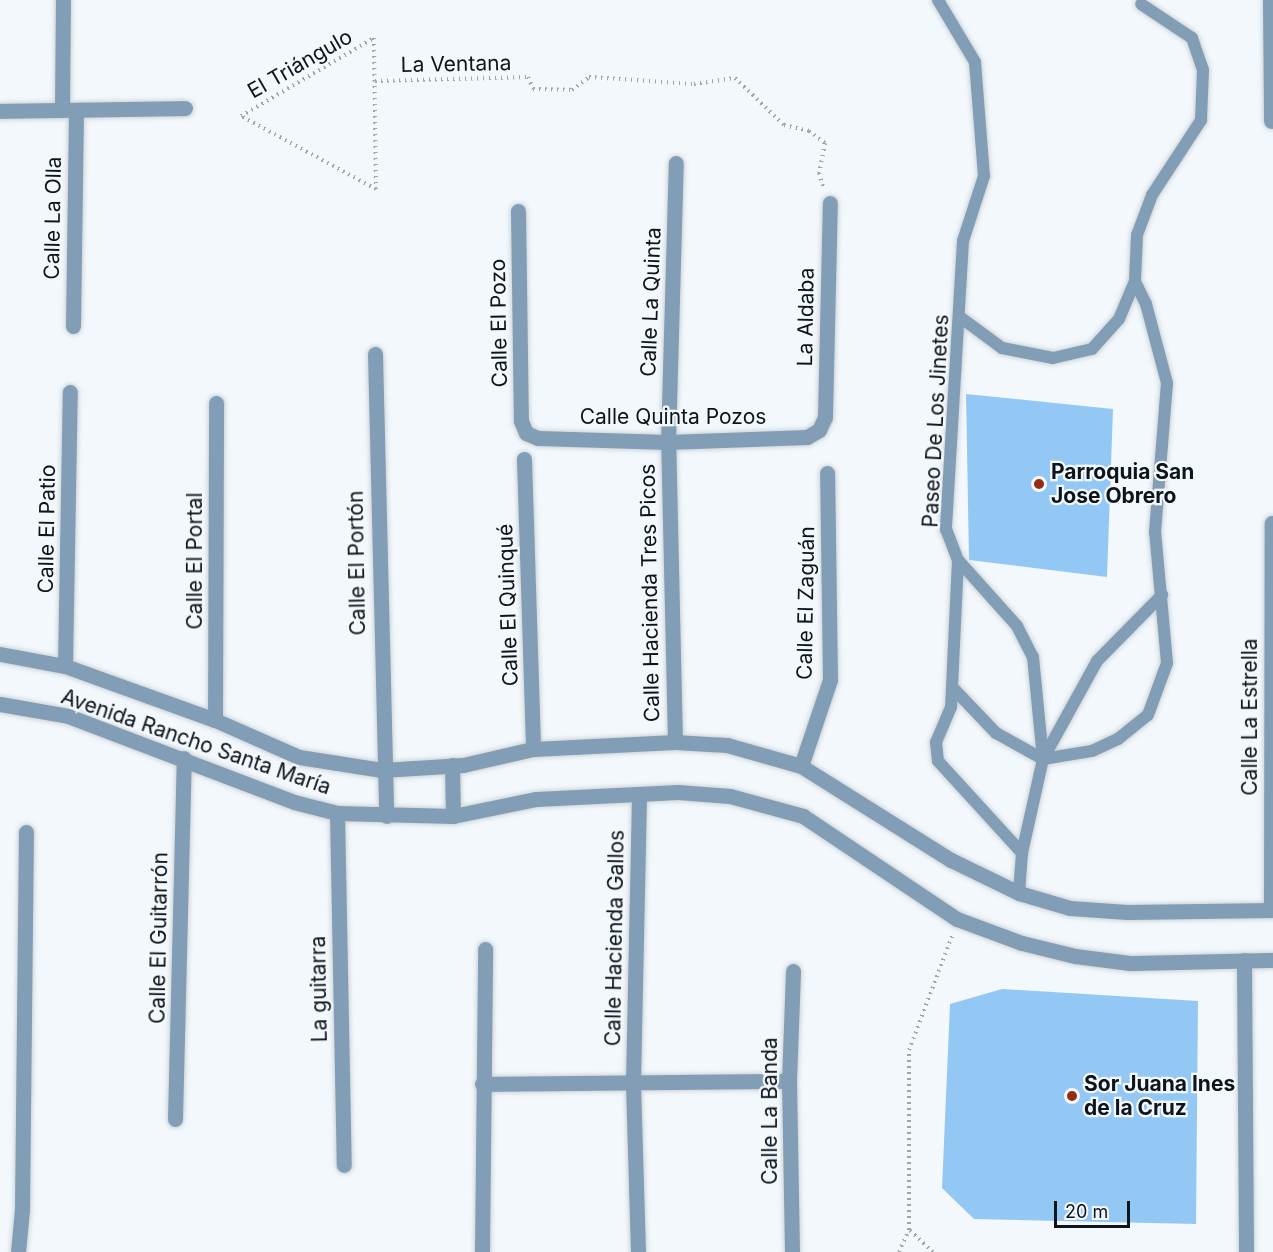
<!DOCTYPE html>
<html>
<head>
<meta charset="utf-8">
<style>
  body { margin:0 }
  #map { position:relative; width:1273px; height:1252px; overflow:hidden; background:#f3f8fc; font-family:Inter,sans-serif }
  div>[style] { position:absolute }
  .building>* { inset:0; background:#94c8f4 }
  .path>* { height:4px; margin-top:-2px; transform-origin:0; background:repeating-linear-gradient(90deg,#9ea4a9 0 1.5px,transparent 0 6px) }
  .roads { filter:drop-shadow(0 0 2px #ced4d8) drop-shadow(0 0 2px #ced4d8) }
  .service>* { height:12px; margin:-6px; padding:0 6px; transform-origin:6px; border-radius:6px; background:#829eb6 }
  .minor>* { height:15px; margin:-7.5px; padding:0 7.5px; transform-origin:7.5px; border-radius:7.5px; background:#829eb6 }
  .tertiary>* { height:15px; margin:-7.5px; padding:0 7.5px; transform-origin:7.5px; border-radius:7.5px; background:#829eb6 }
  .dots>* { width:16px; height:16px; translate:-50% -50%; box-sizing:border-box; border:3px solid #f3f8fc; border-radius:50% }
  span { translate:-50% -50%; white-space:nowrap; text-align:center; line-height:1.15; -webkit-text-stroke:4.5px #f3f8fc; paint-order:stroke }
  .street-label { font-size:21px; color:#0d151c }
  .poi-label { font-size:21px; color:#0d151c; font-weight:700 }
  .left { translate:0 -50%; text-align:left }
  .scale { position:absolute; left:1054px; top:1201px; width:76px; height:27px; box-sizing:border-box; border:3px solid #0d151c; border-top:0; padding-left:8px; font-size:18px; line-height:21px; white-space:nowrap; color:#0d151c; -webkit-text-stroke:4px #f3f8fc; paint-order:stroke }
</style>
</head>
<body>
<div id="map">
  <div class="building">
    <div style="clip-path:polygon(966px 394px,1113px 409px,1107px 577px,969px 560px)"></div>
    <div style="clip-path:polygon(1002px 989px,1198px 1001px,1196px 1224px,974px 1219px,942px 1188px,950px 1004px)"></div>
  </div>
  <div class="path">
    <div style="left:374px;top:38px;width:151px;rotate:89.2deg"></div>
    <div style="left:376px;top:189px;width:153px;rotate:-151.6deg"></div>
    <div style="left:241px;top:116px;width:154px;rotate:-30.4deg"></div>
    <div style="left:375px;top:81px;width:153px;rotate:-1.5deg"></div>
    <div style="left:528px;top:77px;width:13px;rotate:67deg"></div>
    <div style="left:533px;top:89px;width:39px;rotate:1deg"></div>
    <div style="left:572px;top:90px;width:21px;rotate:-37deg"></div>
    <div style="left:589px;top:77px;width:105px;rotate:3.8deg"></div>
    <div style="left:694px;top:84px;width:41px;rotate:-8.3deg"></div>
    <div style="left:735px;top:78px;width:68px;rotate:43.8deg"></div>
    <div style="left:784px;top:125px;width:26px;rotate:13deg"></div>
    <div style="left:809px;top:131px;width:20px;rotate:37deg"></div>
    <div style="left:825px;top:143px;width:31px;rotate:101deg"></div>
    <div style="left:819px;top:173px;width:14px;rotate:73deg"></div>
    <div style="left:899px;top:1252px;width:24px;rotate:-66deg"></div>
    <div style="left:933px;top:1252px;width:33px;rotate:-137deg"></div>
    <div style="left:909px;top:1230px;width:180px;rotate:-90deg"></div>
    <div style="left:909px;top:1050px;width:122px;rotate:-69.3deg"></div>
  </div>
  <div class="roads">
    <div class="service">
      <div style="left:938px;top:0;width:72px;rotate:59.2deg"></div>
      <div style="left:975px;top:62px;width:114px;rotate:85.5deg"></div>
      <div style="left:984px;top:176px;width:68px;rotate:107.9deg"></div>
      <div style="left:963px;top:241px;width:289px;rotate:93.4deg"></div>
      <div style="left:946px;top:529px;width:33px;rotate:69deg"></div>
      <div style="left:958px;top:560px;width:147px;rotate:92.7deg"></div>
      <div style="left:951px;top:707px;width:38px;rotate:113deg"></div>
      <div style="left:936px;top:742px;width:19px;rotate:84deg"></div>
      <div style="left:938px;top:761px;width:125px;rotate:47.6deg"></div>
      <div style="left:1022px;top:853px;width:40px;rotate:94.3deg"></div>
      <div style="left:960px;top:317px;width:52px;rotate:36.4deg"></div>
      <div style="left:1002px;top:348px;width:52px;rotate:11.1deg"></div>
      <div style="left:1053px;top:358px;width:40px;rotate:-13deg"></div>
      <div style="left:1092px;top:349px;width:40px;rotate:-48deg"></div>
      <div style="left:1119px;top:319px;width:41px;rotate:-67.2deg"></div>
      <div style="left:958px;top:560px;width:89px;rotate:48.2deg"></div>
      <div style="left:1017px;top:626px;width:35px;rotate:63deg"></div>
      <div style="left:1033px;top:657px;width:102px;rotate:84.4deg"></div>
      <div style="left:1043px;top:759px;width:96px;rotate:102.6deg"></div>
      <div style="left:952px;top:687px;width:64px;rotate:46.3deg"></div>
      <div style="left:996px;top:733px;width:54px;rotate:29deg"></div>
      <div style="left:1043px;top:759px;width:112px;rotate:-61.1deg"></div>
      <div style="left:1097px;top:661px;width:93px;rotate:-45.4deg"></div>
      <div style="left:1043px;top:759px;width:50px;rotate:-9.3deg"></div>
      <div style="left:1092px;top:751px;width:29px;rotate:-25deg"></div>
      <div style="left:1118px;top:739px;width:38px;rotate:-39deg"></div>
      <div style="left:1148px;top:715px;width:55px;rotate:-69.9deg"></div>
      <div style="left:1167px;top:663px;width:132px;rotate:-95.2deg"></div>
      <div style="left:1155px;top:532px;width:149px;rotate:-85.4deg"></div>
      <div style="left:1167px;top:383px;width:82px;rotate:-104.9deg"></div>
      <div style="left:1146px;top:304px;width:25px;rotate:-116deg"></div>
      <div style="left:1135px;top:281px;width:46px;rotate:-87.5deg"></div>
      <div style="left:1137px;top:235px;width:43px;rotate:-69.4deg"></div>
      <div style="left:1152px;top:195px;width:90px;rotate:-56.8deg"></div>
      <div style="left:1201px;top:120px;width:50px;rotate:-87.7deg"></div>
      <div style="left:1203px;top:70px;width:34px;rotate:-109deg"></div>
      <div style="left:1192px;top:38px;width:61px;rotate:-146.3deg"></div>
    </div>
    <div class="minor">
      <div style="left:1270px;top:0;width:121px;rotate:89.5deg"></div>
      <div style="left:62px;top:110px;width:110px;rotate:-89.5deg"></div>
      <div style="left:0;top:111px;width:185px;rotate:-0.9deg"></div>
      <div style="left:518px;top:211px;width:210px;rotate:89.2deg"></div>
      <div style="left:521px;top:421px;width:13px;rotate:67deg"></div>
      <div style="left:526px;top:433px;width:13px;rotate:23deg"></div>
      <div style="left:538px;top:438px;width:130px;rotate:1.8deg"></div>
      <div style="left:668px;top:442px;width:139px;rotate:-2.1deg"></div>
      <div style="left:807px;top:437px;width:14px;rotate:-30deg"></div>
      <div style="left:819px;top:430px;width:14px;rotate:-65deg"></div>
      <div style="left:825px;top:417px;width:214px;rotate:-88.7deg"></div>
      <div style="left:73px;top:326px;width:216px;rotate:-89.2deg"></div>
      <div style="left:375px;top:354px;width:462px;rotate:88.6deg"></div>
      <div style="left:524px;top:459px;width:290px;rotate:88.2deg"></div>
      <div style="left:65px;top:666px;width:274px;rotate:-89deg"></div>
      <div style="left:215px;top:720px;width:317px;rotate:-89.8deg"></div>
      <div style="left:675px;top:742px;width:300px;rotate:-91.3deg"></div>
      <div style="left:668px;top:442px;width:279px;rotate:-88.4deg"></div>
      <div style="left:801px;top:766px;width:91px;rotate:-71.4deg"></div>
      <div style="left:830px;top:680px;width:207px;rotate:-90.8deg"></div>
      <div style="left:337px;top:813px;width:352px;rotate:88.9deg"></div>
      <div style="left:1271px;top:910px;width:387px;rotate:-89.9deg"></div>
      <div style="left:1244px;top:960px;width:292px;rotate:89.6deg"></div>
      <div style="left:482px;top:1084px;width:307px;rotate:-0.6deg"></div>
      <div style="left:175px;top:1119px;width:361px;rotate:-88.6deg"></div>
      <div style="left:18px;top:1252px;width:42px;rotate:-84.6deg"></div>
      <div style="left:22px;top:1210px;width:378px;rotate:-89.4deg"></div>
      <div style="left:482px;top:1252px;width:303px;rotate:-89.4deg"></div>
      <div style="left:638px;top:1252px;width:170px;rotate:-91.7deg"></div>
      <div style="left:633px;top:1082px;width:288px;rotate:-88.8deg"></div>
      <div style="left:792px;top:1252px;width:171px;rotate:-91deg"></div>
      <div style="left:789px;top:1081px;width:110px;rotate:-87.9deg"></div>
    </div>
    <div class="tertiary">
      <div style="left:0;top:654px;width:66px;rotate:10.5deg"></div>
      <div style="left:65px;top:666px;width:159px;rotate:19.8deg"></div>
      <div style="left:215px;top:720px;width:92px;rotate:23.8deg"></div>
      <div style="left:299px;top:757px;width:84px;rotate:8.9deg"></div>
      <div style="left:382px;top:770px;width:81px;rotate:-3.5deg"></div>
      <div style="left:463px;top:765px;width:72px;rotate:-12.9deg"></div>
      <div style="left:533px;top:749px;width:142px;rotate:-2.8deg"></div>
      <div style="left:675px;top:742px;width:52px;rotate:3.3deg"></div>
      <div style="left:727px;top:745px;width:77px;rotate:15.8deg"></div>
      <div style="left:801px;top:766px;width:177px;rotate:32.1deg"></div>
      <div style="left:951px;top:860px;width:76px;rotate:25.9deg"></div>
      <div style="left:1019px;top:893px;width:53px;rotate:16.4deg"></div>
      <div style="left:1070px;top:908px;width:57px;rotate:4deg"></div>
      <div style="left:1127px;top:912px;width:146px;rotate:-0.8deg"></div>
      <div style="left:0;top:704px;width:69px;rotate:10deg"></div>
      <div style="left:68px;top:716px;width:242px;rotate:20.8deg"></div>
      <div style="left:294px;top:802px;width:44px;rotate:14.3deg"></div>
      <div style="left:337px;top:813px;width:116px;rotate:1.5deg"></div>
      <div style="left:453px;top:816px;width:85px;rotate:-11.6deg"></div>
      <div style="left:536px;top:799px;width:142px;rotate:-2.8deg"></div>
      <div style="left:678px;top:792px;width:52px;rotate:4.4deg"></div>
      <div style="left:730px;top:796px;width:76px;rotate:15.3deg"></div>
      <div style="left:803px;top:816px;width:185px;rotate:33.8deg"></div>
      <div style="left:957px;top:919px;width:69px;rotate:20.3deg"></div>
      <div style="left:1022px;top:943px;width:55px;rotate:13.8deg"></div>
      <div style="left:1075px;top:956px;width:55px;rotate:7.3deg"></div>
      <div style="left:1130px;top:963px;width:143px;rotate:-1.2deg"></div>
      <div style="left:452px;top:765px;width:51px;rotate:88.9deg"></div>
    </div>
  </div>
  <div class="dots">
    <div style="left:1039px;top:484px;background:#942d11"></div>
    <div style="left:1072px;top:1096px;background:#942d11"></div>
  </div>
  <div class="street-label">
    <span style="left:300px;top:64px;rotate:-30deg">El Triángulo</span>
    <span style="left:456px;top:64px;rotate:-1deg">La Ventana</span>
    <span style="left:53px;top:218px;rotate:-89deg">Calle La Olla</span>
    <span style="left:651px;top:302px;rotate:-88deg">Calle La Quinta</span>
    <span style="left:806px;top:317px;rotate:-89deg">La Aldaba</span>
    <span style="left:499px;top:323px;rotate:-91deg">Calle El Pozo</span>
    <span style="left:673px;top:417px">Calle Quinta Pozos</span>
    <span style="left:936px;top:421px;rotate:-87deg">Paseo De Los Jinetes</span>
    <span style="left:47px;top:529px;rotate:-89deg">Calle El Patio</span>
    <span style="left:195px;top:561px;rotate:-90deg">Calle El Portal</span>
    <span style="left:357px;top:563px;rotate:-91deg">Calle El Portón</span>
    <span style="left:650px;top:593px;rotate:-91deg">Calle Hacienda Tres Picos</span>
    <span style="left:806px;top:603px;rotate:-89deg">Calle El Zaguán</span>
    <span style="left:508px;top:605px;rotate:-92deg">Calle El Quinqué</span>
    <span style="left:1250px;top:717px;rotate:-90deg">Calle La Estrella</span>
    <span style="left:196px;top:742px;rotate:19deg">Avenida Rancho Santa María</span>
    <span style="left:159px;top:938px;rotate:-89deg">Calle El Guitarrón</span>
    <span style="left:615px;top:938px;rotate:-89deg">Calle Hacienda Gallos</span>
    <span style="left:319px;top:989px;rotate:-91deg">La guitarra</span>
    <span style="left:770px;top:1111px;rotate:-90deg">Calle La Banda</span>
  </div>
  <div class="poi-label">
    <span class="left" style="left:1051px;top:484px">Parroquia San<br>Jose Obrero</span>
    <span class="left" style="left:1084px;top:1096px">Sor Juana Ines<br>de la Cruz</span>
  </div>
  <div class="scale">20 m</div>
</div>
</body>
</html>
